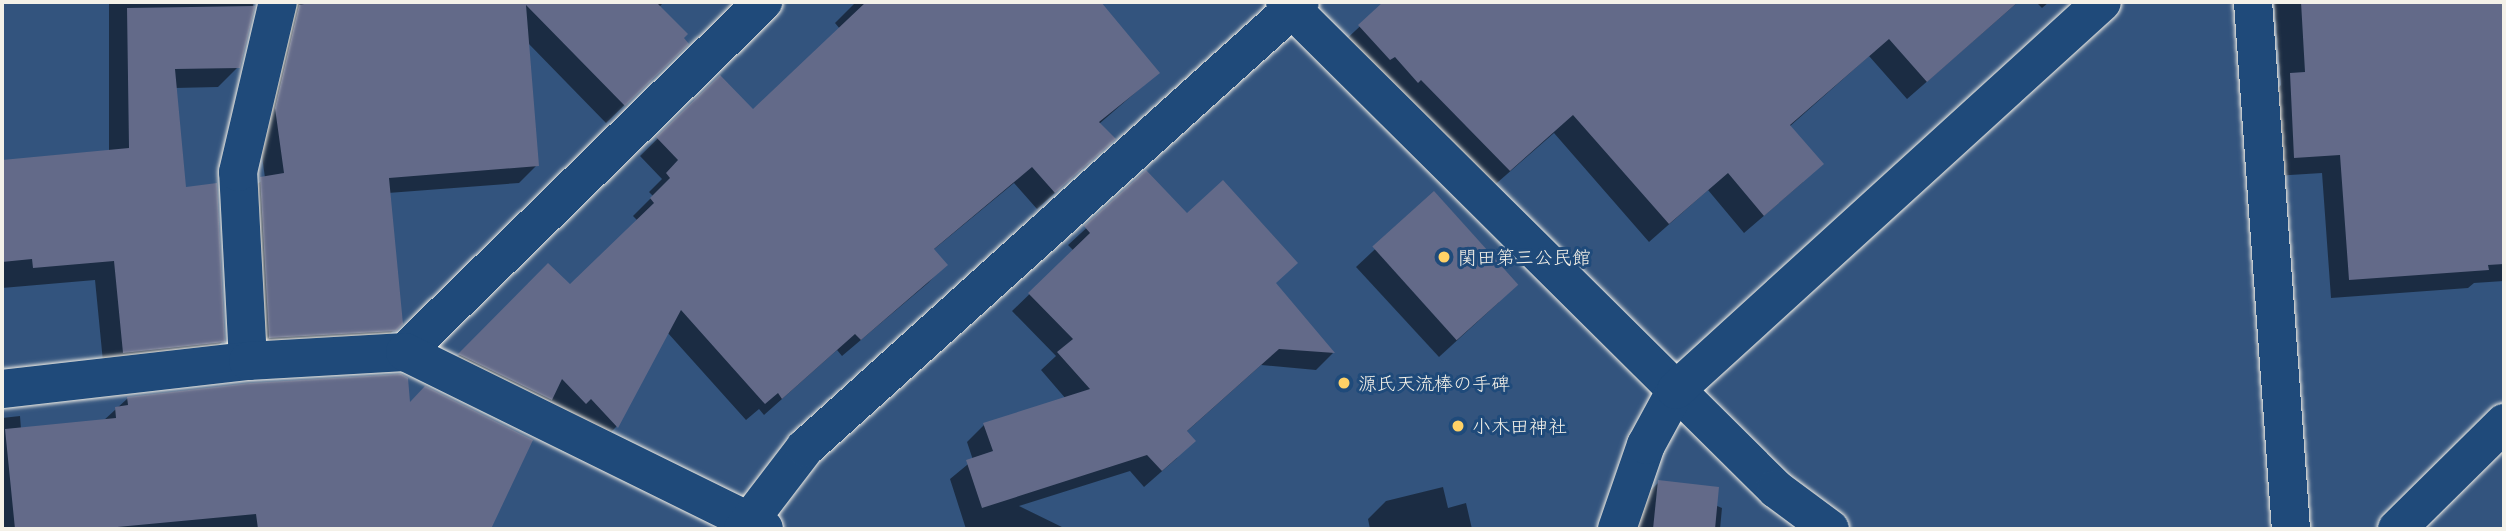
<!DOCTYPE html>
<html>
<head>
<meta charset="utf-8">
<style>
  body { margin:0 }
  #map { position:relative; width:2506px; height:531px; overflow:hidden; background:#33547e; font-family:"Playpen Sans","Klee One",sans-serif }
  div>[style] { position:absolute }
  .shadow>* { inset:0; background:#0007 }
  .building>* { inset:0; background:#636a89; transform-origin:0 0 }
  .roads { filter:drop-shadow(0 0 2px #f4f1e8) drop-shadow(0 0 2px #f4f1e8) }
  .street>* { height:38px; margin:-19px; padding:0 19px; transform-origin:19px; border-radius:19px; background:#1f4a7a }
  .secondary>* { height:38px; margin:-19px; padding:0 19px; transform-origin:19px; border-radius:19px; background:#1f4a7a }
  .dots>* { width:19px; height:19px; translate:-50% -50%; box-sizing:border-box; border:4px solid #1f4a7a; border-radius:50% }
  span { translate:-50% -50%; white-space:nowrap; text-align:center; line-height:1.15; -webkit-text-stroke:6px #1f4a7a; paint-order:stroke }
  .poi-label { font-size:19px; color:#f4f1e8 }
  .left { translate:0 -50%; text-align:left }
  .frame { position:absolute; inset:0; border:4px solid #f4f1e8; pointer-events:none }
</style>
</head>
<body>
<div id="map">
  <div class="shadow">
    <div style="clip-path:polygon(109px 2px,254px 2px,238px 67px,218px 87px,175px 88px,185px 189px,223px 341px,203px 361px,104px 372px,95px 280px,2px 288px,2px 163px,109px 152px)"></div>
    <div style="clip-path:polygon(292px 2px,664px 2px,659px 7px,687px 44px,606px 123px,527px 42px,537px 165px,519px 183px,388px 193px,401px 323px,376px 348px,252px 355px,243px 196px,265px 178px,258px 127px)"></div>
    <div style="clip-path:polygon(856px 2px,1099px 2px,1158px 73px,1099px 124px,1096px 156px,1037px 209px,1014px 183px,933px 250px,945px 265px,928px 283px,842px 356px,837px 350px,764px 415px,759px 409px,746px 420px,667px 332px,616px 427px,599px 444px,548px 401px,533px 416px,442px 372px,548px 266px,570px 287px,638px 221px,633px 216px,653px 196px,649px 192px,662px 179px,640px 156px,720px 77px,753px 112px,840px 29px,835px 23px)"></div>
    <div style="clip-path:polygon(1386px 2px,2018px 2px,1907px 99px,1869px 56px,1789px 127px,1803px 182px,1744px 233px,1708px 190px,1649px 242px,1554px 133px,1490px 189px,1340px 45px)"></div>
    <div style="clip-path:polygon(2036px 2px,2049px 2px,2042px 8px)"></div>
    <div style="clip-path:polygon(2274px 2px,2504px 2px,2504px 281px,2474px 283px,2468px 288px,2331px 298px,2322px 173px,2276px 176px,2272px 94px,2281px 85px)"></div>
    <div style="clip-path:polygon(1146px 173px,1186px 215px,1274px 284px,1333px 353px,1316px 370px,1261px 365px,1186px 432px,1177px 458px,1144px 487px,1130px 471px,1019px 506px,1066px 529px,966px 529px,950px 479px,973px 460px,967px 442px,984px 425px,1066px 399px,1041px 370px,1056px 356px,1012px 311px,1074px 251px,1068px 245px)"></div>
    <div style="clip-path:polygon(1434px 194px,1499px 302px,1439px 357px,1356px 267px)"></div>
    <div style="clip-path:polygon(128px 398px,409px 405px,531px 440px,490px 529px,2px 529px,2px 418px,20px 416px,21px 429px,103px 421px)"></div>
    <div style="clip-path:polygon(1659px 482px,1722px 508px,1720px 529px,1634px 529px,1641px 500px)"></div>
    <div style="clip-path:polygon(1443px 487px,1448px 508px,1466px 503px,1472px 529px,1370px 529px,1368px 519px,1386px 501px)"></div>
  </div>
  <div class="building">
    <div style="clip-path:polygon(314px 2px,656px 2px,688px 34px,684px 38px,689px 44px,625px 106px,526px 5px,539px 166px,389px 178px,403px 324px,396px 331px,269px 338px,260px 177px,284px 173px,275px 108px,299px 5px)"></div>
    <div style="clip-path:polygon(866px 2px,1101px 2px,1160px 73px,1099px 122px,1116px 139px,1055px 193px,1032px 167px,934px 249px,948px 265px,861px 340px,855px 334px,782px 399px,778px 393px,765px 404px,681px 310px,618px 428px,591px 399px,586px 404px,562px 379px,552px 400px,458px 354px,548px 263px,570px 284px,654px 203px,650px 198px,670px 178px,666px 173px,678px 160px,656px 137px,720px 75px,753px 109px)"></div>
    <div style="clip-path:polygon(1383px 2px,2018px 2px,1927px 82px,1889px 39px,1790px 125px,1824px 164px,1764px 216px,1728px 173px,1669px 224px,1573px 115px,1510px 171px,1421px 80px,1418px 83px,1395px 57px,1390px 60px,1358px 25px)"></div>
    <div style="clip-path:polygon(2301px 2px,2504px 2px,2504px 264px,2488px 265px,2489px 270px,2349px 280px,2340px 155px,2294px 158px,2290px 73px,2305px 72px)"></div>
    <div style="clip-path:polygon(255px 6px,240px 68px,175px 69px,186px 187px,217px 183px,225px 342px,123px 353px,114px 261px,33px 268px,32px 259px,2px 262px,2px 160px,129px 148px,127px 8px)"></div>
    <div style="clip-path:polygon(1146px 170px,1187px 213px,1223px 180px,1298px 263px,1276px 283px,1335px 353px,1279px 349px,1187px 431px,1196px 441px,1162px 471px,1147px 455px,982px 508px,966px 460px,993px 451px,983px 423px,1090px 389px,1057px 352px,1073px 339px,1028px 293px,1090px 233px,1084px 226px)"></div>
    <div style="left:1434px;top:191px;width:126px;height:83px;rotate:48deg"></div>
    <div style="clip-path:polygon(401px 374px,408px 378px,410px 402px,425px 386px,533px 440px,491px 529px,258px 529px,256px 514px,96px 529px,15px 529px,5px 429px,116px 418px,115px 407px,128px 405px,127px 397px,250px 383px)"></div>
    <div style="clip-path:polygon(1658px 480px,1719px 487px,1715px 529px,1653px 529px)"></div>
  </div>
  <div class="roads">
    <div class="street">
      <div style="left:1285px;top:2px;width:692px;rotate:44.77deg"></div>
      <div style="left:1776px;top:489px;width:67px;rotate:36.5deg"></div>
      <div style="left:2253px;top:2px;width:528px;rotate:85.88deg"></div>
      <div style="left:405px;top:352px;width:501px;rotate:-44.35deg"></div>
      <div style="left:248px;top:361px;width:189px;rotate:-93deg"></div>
      <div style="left:238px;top:172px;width:175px;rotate:-76.8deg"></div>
      <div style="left:2px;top:389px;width:248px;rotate:-6.5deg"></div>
      <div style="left:248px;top:361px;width:157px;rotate:-3.3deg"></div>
      <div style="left:405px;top:352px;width:400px;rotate:26.2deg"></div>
      <div style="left:1617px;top:529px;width:89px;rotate:-71deg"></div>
      <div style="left:1646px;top:445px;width:63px;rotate:-61.4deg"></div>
      <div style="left:1676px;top:390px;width:576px;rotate:-42.33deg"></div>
      <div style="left:2397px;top:529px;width:151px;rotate:-44.7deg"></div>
    </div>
    <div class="secondary">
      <div style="left:743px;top:529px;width:102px;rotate:-52.6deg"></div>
      <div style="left:805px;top:448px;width:666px;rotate:-42.02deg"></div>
    </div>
  </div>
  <div class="dots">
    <div style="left:1444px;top:257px;background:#ffd166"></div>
    <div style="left:1344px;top:383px;background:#ffd166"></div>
    <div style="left:1458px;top:426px;background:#ffd166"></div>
  </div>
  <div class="poi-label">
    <span class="left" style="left:1458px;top:257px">関田第三公民館</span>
    <span class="left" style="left:1358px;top:383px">源氏天流棒の手碑</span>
    <span class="left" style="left:1472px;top:426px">小木田神社</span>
  </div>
  <div class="frame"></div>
</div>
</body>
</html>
